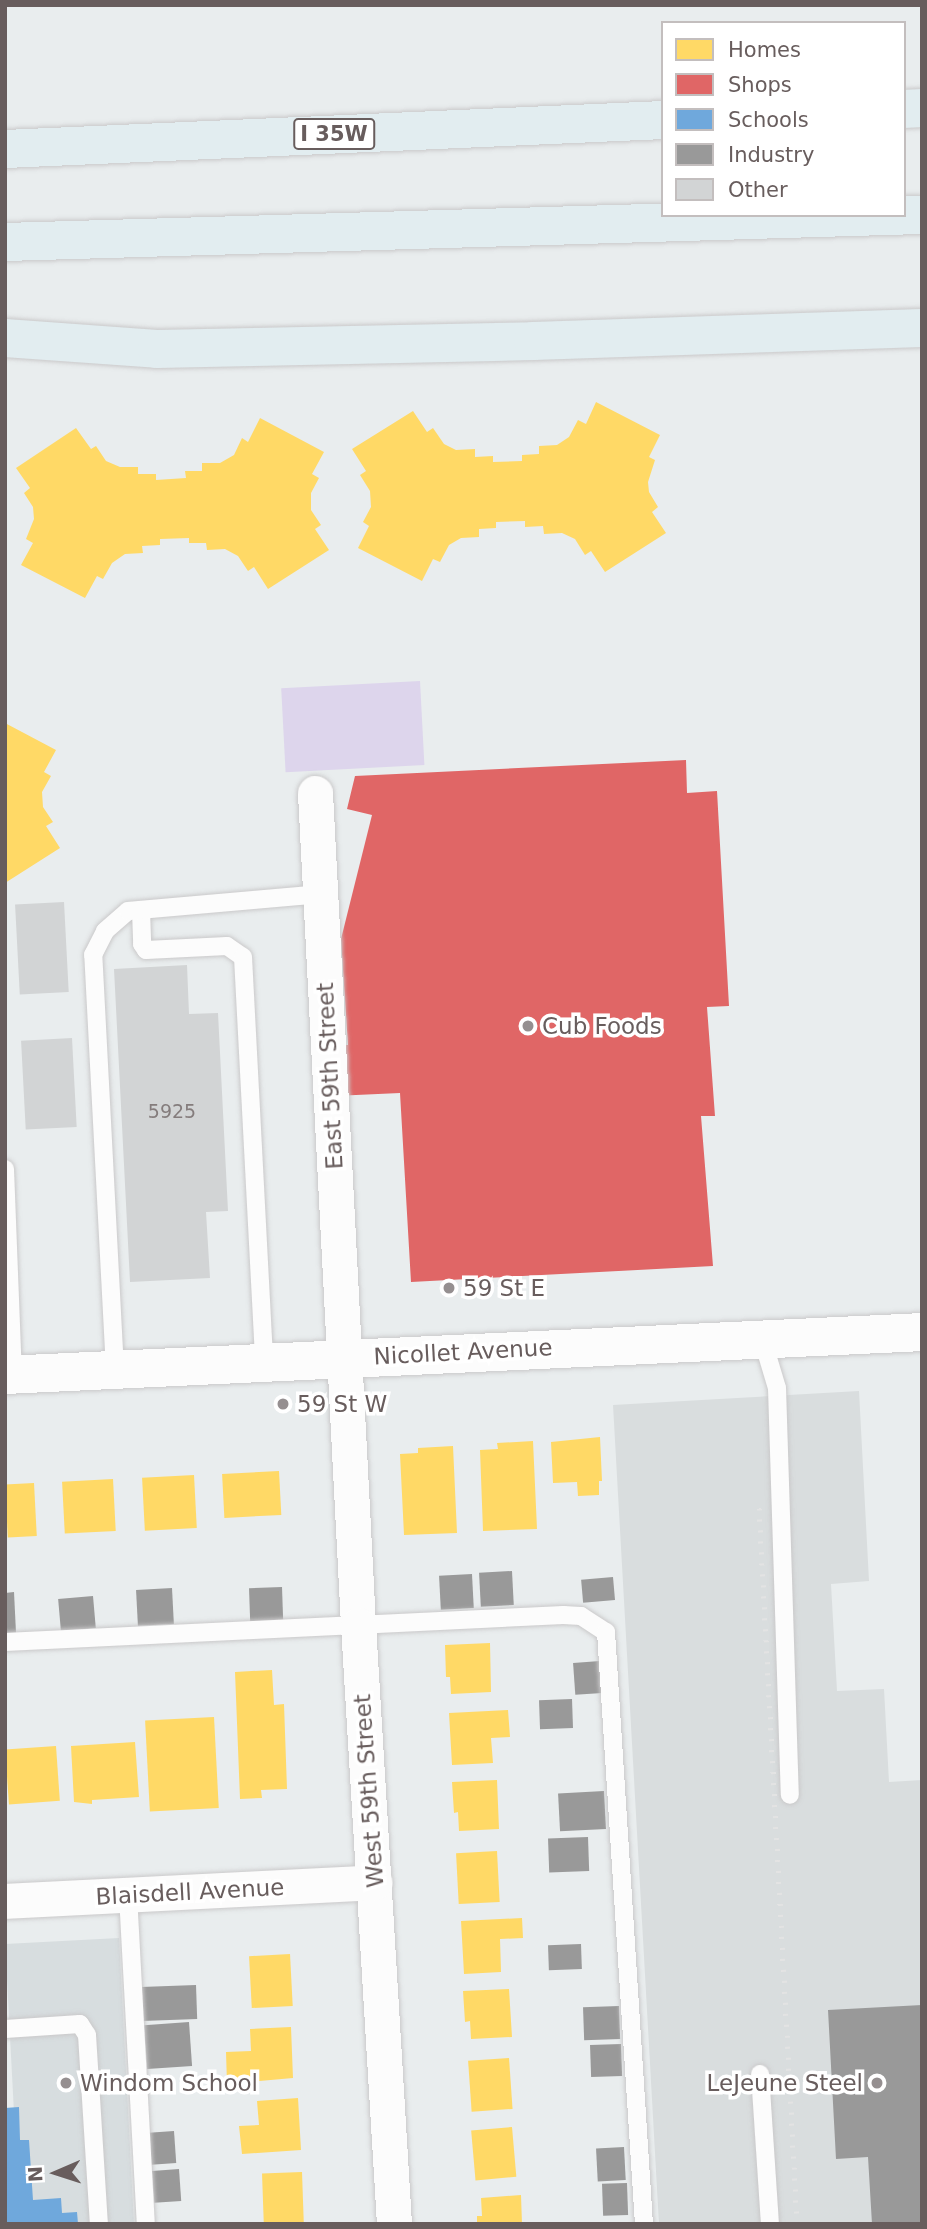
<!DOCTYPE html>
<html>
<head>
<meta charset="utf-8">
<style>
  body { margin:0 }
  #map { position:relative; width:927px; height:2229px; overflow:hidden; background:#e9edee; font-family:"DejaVu Sans",sans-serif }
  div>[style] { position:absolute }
  .industrial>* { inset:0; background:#d9ddde }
  .education>* { inset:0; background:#d7dddf; transform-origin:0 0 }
  .green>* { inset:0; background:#ddd5ec; transform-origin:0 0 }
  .homes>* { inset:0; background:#ffd966; transform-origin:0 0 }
  .shops>* { inset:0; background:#e06666 }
  .schools>* { inset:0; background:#6fa8dc }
  .industry>* { inset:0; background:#999; transform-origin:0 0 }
  .building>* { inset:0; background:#d2d4d5; transform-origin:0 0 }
  .roads { filter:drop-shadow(0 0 2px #cac9ca) drop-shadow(0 0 2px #cac9ca) }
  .service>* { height:18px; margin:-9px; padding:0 9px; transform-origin:9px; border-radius:9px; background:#fcfcfc }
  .minor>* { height:35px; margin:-17.5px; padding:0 17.5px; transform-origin:17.5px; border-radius:17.5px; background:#fcfcfc }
  .secondary>* { height:38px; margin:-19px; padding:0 19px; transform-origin:19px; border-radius:19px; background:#fcfcfc }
  .motorway>* { height:38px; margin:-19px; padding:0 19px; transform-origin:19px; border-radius:19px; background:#e2edf0 }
  .rail>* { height:5px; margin-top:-2.5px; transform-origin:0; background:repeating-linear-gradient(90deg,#e3e3e3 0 2px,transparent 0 11px) }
  .dots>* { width:19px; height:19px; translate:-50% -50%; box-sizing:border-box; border:4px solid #fff; border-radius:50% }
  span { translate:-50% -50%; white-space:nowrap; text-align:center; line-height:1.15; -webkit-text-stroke:7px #fff; paint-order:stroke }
  .number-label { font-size:19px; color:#847c7c }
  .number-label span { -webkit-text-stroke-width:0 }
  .shield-label span { padding:2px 5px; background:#fff; border:2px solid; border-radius:5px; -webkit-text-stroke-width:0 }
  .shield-label { font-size:21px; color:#685d5d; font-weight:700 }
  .poi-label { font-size:23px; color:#685d5d }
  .left { translate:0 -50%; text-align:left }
  .right { translate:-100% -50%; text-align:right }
  .street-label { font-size:23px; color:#685d5d }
  .frame { position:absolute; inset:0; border:7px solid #685d5d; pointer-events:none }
  .legend { position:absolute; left:661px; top:21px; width:245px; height:196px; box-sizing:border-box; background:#fff; border:2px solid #c3bebe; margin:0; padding:9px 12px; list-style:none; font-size:21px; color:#685d5d }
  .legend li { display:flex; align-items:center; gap:14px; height:35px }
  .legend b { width:35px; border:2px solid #c3bebe }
  .north { position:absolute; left:21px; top:2138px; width:70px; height:70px; -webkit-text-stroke:5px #fff; paint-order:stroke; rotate:267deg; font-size:19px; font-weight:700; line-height:28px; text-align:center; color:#685d5d }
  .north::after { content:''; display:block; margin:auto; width:24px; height:32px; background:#685d5d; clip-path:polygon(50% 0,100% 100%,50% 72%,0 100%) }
</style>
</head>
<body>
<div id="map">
  <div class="industrial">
    <div style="clip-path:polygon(859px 1391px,869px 1581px,831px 1584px,837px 1691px,884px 1689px,889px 1782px,922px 1780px,922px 2224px,659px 2224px,613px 1405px)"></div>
  </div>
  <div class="education">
    <div style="left:119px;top:1938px;width:286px;height:114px;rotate:87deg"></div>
  </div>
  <div class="green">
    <div style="left:420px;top:681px;width:84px;height:139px;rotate:87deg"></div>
  </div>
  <div class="homes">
    <div style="clip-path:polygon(596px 402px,660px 435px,649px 457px,655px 460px,648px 482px,649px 492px,658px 507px,652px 512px,666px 533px,605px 572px,591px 551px,585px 555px,575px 539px,562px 533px,544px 534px,543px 526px,525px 527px,525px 521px,496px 522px,496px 528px,479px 529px,479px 537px,461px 538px,449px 545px,440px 562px,433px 559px,422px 581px,358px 548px,369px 526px,363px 522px,371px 507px,370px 491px,360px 475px,366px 471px,352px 449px,413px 411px,427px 432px,433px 428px,444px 444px,456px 450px,475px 449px,475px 457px,493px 456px,493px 462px,522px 461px,522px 455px,539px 454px,539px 446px,557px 445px,569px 437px,578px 420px,586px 424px)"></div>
    <div style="clip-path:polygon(260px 418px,324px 452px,312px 474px,319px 478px,311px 493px,311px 510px,321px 525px,315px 529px,329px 550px,268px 589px,254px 567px,248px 571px,238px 556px,225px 549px,207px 550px,206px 543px,189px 543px,189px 538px,160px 539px,160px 545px,142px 546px,143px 553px,125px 554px,112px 563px,103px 579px,97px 576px,85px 598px,21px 565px,33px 543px,26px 539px,34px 519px,33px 507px,24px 493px,30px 488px,16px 468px,76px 428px,91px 449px,96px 446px,106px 461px,120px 467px,138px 467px,138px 474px,156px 474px,156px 480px,186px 478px,185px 471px,202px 471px,202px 463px,220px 463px,234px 455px,242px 438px,248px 442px)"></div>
    <div style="clip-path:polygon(5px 723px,56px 750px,44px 772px,51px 776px,42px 792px,43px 807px,53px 822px,46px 826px,60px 848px,5px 883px)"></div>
    <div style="clip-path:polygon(600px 1437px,602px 1481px,599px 1481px,599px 1495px,578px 1496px,577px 1482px,553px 1483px,551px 1442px)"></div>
    <div style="clip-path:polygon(533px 1441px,537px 1529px,483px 1531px,480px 1450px,498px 1449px,497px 1443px)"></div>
    <div style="clip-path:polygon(453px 1446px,457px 1533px,404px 1535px,400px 1454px,418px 1453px,418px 1448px)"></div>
    <div style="left:279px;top:1471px;width:44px;height:57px;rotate:87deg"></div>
    <div style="left:194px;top:1475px;width:53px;height:52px;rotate:87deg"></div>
    <div style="left:113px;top:1479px;width:52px;height:51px;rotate:87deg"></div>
    <div style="left:34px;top:1483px;width:53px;height:29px;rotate:87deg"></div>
    <div style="clip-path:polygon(490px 1643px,491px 1692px,451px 1694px,450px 1677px,446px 1677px,445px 1645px)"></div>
    <div style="clip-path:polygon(272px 1670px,274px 1705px,284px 1704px,287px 1789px,261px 1790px,262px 1798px,240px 1799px,235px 1672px)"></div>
    <div style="clip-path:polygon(508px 1710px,510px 1737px,491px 1738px,493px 1763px,452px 1765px,449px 1713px)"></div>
    <div style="left:214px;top:1717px;width:91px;height:69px;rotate:87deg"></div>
    <div style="clip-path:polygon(135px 1742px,139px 1797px,92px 1800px,92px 1804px,74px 1802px,71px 1746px)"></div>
    <div style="left:56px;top:1746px;width:55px;height:51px;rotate:86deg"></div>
    <div style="clip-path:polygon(497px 1780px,499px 1829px,459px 1831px,458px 1812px,454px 1813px,452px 1782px)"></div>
    <div style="left:497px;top:1851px;width:51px;height:41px;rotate:87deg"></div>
    <div style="clip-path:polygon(522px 1918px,523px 1938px,500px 1939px,501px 1972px,464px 1974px,461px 1921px)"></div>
    <div style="left:290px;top:1954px;width:52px;height:41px;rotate:87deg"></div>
    <div style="clip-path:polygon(509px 1989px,512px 2037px,471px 2039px,470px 2021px,465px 2022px,463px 1991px)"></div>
    <div style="clip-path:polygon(291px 2027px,293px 2078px,227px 2084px,226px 2052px,251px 2051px,250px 2029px)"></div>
    <div style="left:509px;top:2058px;width:51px;height:41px;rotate:86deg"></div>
    <div style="clip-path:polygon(298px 2098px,301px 2150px,242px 2154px,239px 2126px,259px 2125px,257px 2101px)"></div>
    <div style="left:512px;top:2127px;width:50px;height:41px;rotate:85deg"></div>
    <div style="left:302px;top:2172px;width:52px;height:40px;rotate:88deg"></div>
    <div style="clip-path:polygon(521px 2195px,522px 2224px,477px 2224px,477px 2216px,482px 2216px,481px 2198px)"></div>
  </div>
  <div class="shops">
    <div style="clip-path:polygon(686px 760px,687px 793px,717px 791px,729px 1006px,707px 1007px,715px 1116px,701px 1116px,713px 1266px,411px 1282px,400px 1093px,334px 1096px,331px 1045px,348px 1045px,341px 939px,372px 815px,347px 809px,355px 776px)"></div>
  </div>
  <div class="schools">
    <div style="clip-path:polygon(19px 2107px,20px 2140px,29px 2140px,33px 2200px,61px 2198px,62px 2213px,77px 2212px,78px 2224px,5px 2224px,5px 2108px)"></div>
  </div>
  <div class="industry">
    <div style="left:512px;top:1571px;width:34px;height:33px;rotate:87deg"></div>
    <div style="left:472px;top:1574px;width:34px;height:33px;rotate:87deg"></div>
    <div style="left:613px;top:1577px;width:23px;height:32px;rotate:85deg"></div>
    <div style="left:282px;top:1587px;width:34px;height:33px;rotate:88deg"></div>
    <div style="left:172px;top:1588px;width:36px;height:36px;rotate:87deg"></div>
    <div style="clip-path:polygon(14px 1592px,16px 1633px,5px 1633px,5px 1593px)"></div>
    <div style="left:93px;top:1596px;width:32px;height:35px;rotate:85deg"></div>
    <div style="left:600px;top:1661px;width:32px;height:27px;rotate:86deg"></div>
    <div style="left:572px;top:1699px;width:29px;height:33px;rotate:88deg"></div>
    <div style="left:604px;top:1791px;width:38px;height:46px;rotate:87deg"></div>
    <div style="left:588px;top:1837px;width:34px;height:40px;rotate:88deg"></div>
    <div style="left:581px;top:1944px;width:25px;height:33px;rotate:88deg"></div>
    <div style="left:196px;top:1985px;width:34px;height:55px;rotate:88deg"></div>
    <div style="clip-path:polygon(922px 2005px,922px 2224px,872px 2224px,868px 2157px,836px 2159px,828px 2010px)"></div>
    <div style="left:619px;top:2006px;width:33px;height:36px;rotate:88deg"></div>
    <div style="left:189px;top:2022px;width:44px;height:45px;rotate:86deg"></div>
    <div style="left:621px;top:2044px;width:32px;height:31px;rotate:88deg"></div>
    <div style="left:174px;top:2131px;width:32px;height:25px;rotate:86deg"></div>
    <div style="left:624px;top:2147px;width:33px;height:28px;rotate:87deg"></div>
    <div style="left:179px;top:2169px;width:32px;height:27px;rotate:86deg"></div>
    <div style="left:627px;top:2183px;width:32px;height:25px;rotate:88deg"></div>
  </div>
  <div class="building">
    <div style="left:64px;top:902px;width:90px;height:49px;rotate:87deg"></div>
    <div style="clip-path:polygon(187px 965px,189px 1014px,218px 1013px,228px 1211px,206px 1212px,210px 1278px,130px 1282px,114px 969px)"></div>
    <div style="left:72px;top:1038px;width:89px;height:51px;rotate:87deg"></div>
  </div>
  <div class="roads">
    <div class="service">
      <div style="left:141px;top:910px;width:34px;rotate:88deg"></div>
      <div style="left:142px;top:944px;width:7px;rotate:56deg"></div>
      <div style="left:146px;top:950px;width:81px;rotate:-2.8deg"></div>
      <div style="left:227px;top:946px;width:19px;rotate:35deg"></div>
      <div style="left:243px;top:957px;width:408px;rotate:87deg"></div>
      <div style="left:5px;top:1169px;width:206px;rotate:87.8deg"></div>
      <div style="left:762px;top:1338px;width:52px;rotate:73.3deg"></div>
      <div style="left:777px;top:1388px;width:407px;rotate:88.2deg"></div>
      <div style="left:115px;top:1370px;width:416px;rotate:-93deg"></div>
      <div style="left:93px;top:955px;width:27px;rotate:-63deg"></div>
      <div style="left:105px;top:931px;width:30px;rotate:-41deg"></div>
      <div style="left:128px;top:911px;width:194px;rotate:-5deg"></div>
      <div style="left:5px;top:1642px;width:559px;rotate:-2.77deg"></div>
      <div style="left:563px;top:1615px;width:18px;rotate:3deg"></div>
      <div style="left:581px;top:1616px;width:30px;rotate:33deg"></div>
      <div style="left:606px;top:1632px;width:593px;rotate:86.33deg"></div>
      <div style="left:128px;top:1895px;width:329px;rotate:86.9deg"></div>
      <div style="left:5px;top:2029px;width:75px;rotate:-3.8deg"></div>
      <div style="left:80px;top:2024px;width:13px;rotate:58deg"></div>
      <div style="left:87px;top:2035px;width:189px;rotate:86.4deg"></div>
      <div style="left:760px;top:2074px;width:150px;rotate:86.2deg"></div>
    </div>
    <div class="minor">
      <div style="left:315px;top:793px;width:833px;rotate:87.04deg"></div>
      <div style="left:358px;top:1625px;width:600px;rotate:86.56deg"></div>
      <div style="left:5px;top:1901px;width:370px;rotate:-2.9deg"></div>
    </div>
    <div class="secondary">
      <div style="left:5px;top:1375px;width:918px;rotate:-2.68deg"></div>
    </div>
    <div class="motorway">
      <div style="left:904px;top:109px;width:18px;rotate:-3deg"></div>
      <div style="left:5px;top:149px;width:659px;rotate:-2.52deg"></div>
      <div style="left:5px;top:242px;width:917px;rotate:-1.69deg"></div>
      <div style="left:5px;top:338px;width:152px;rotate:4.1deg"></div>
      <div style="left:157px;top:349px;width:376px;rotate:-1.2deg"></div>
      <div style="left:533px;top:341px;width:389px;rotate:-1.9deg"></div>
    </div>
  </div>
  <div class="rail">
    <div style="left:759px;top:1508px;width:717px;rotate:86.96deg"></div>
  </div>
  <div class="dots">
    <div style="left:528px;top:1026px;background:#958f90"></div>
    <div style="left:449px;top:1288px;background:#958f90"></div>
    <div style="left:283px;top:1404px;background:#958f90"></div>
    <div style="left:66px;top:2083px;background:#958f90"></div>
    <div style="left:877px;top:2083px;background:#958f90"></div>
  </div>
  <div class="number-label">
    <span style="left:172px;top:1112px">5925</span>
  </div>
  <div class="shield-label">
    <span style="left:334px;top:134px">I 35W</span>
  </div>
  <div class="poi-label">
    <span class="left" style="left:542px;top:1026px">Cub Foods</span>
    <span class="left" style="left:463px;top:1288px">59 St E</span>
    <span class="left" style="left:297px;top:1404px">59 St W</span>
    <span class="left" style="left:80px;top:2083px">Windom School</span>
    <span class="right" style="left:863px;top:2083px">LeJeune Steel</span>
  </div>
  <div class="street-label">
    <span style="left:330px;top:1076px;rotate:-93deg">East 59th Street</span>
    <span style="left:463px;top:1352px;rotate:-3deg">Nicollet Avenue</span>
    <span style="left:369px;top:1791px;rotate:-94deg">West 59th Street</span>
    <span style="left:190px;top:1892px;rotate:-3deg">Blaisdell Avenue</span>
  </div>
  <div class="frame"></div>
  <ul class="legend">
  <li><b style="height:19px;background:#ffd966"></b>Homes</li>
  <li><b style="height:19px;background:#e06666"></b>Shops</li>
  <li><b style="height:19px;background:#6fa8dc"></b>Schools</li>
  <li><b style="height:19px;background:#999"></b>Industry</li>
  <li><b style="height:19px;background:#d2d4d5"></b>Other</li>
  </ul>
  <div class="north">N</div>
</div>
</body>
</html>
